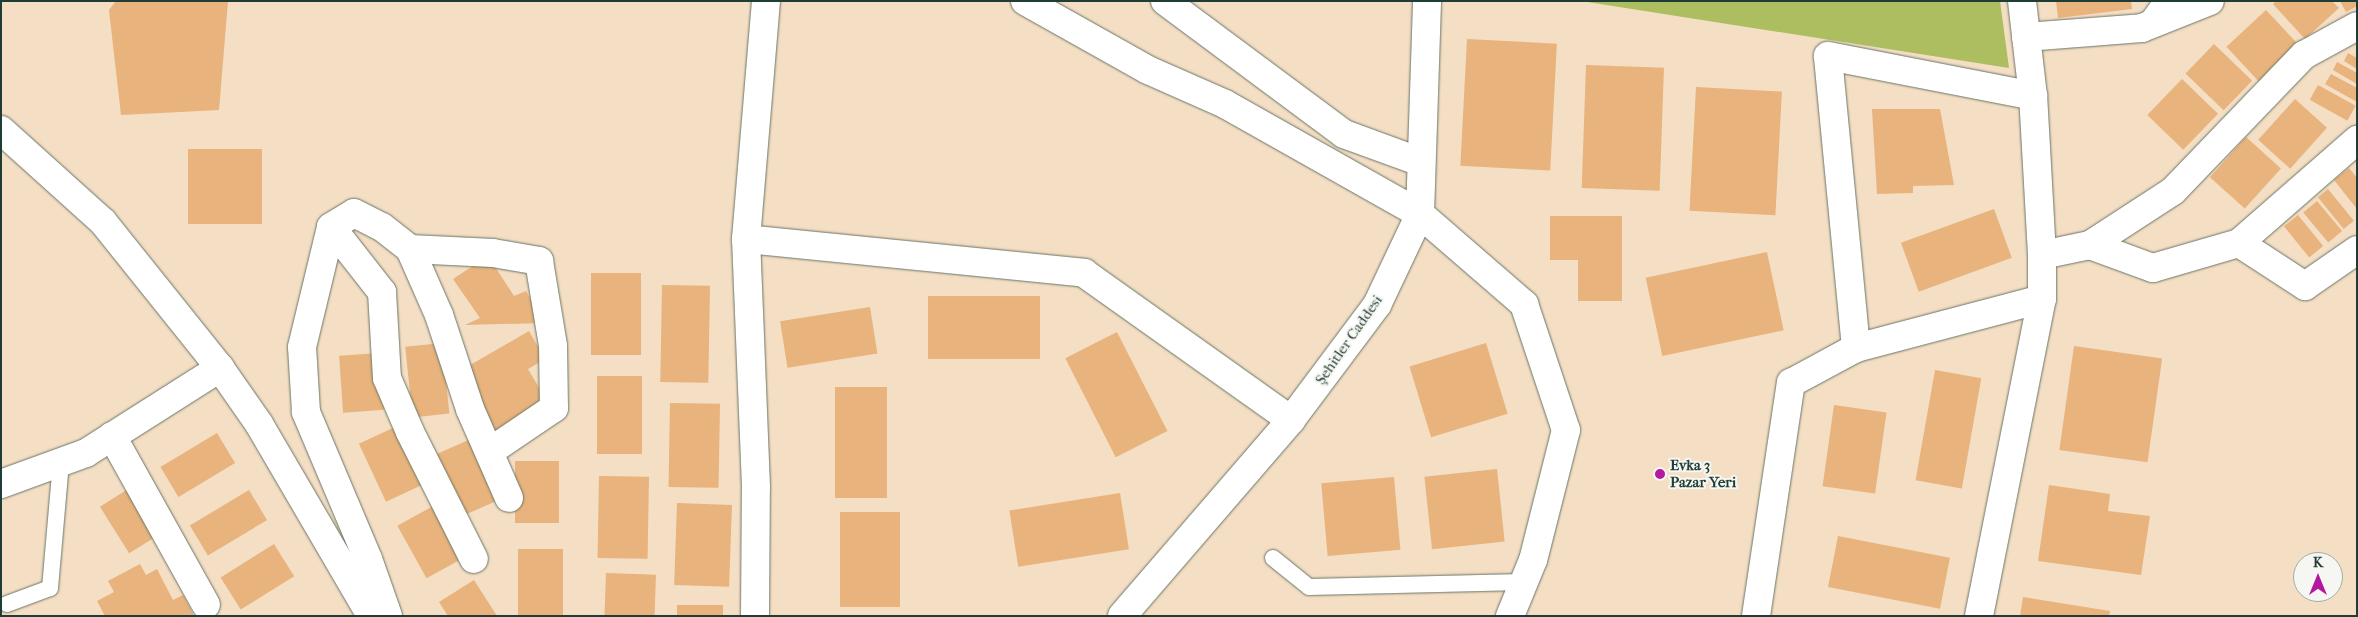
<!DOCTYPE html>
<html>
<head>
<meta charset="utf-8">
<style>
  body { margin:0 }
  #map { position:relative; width:2358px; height:617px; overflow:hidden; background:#f4dec4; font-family:"IM FELL French Canon",serif }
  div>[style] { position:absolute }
  .green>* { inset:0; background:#adbe61 }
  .building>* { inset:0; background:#e8b37c; transform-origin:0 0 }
  .roads { filter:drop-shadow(0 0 1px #6a7566) drop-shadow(0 0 1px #6a7566) }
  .service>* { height:16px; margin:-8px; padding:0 8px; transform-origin:8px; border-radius:8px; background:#fff }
  .minor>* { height:28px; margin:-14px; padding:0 14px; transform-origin:14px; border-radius:14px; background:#fff }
  .tertiary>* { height:28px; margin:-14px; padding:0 14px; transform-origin:14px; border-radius:14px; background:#fff }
  .dots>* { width:14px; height:14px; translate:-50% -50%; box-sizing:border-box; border:2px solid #f6f6f2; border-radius:50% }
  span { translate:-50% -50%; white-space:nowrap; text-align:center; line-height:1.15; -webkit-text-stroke:4px #f6f6f2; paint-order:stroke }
  .street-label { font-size:15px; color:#1f3d34 }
  .poi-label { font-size:15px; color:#1f3d34; font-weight:700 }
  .left { translate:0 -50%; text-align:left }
  .frame { position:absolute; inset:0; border:2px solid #1f3d34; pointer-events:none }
  .north { position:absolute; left:2293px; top:552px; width:50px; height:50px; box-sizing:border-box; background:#f6f6f2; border:1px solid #a0aca6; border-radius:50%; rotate:0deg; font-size:14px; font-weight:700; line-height:20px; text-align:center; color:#1f3d34 }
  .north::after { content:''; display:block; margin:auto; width:18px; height:22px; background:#b5179e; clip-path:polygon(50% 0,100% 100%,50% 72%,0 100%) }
</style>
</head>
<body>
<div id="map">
  <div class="green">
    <div style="clip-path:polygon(1581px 1px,2000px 1px,2009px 68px)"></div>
  </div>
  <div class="building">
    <div style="clip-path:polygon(116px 1px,228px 1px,219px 110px,121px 115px,109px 10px)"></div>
    <div style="clip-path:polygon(2056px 1px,2131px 1px,2132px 9px,2058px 18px)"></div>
    <div style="clip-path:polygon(2276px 1px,2332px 1px,2339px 8px,2305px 39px,2273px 4px)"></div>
    <div style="clip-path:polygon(2340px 1px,2357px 1px,2357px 6px,2346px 12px)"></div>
    <div style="left:2266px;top:10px;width:49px;height:54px;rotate:47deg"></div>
    <div style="left:1467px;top:39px;width:90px;height:127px;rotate:3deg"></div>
    <div style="left:2214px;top:44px;width:53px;height:41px;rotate:44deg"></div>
    <div style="clip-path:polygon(2348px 53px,2357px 58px,2357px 69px,2344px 61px)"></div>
    <div style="clip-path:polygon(2337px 62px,2357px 73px,2357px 84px,2333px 70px)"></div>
    <div style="left:1586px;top:65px;width:78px;height:123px;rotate:2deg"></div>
    <div style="clip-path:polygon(2331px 74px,2357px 88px,2357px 102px,2325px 84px)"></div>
    <div style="left:2182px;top:79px;width:50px;height:50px;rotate:44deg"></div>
    <div style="left:2318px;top:85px;width:43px;height:17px;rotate:29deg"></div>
    <div style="left:1696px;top:87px;width:86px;height:124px;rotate:3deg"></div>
    <div style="left:2295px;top:99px;width:43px;height:55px;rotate:42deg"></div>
    <div style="clip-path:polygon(1872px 109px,1940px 109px,1954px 185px,1913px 186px,1913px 193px,1877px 194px)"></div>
    <div style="left:2246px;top:137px;width:47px;height:54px;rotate:42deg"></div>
    <div style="left:188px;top:149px;width:74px;height:75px"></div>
    <div style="clip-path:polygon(2349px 168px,2357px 178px,2357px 209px,2334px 180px)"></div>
    <div style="left:2328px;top:189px;width:41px;height:13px;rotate:51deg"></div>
    <div style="left:2317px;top:201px;width:39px;height:18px;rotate:50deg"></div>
    <div style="left:1994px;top:209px;width:52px;height:99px;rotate:70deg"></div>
    <div style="left:2298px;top:215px;width:40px;height:18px;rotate:51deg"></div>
    <div style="clip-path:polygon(1550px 216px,1622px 216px,1622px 301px,1578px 301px,1578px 260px,1550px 260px)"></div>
    <div style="left:1767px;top:252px;width:80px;height:124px;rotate:78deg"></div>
    <div style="clip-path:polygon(488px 256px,514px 296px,526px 291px,544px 323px,465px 325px,480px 318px,453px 279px)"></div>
    <div style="left:591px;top:273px;width:50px;height:82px"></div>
    <div style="left:662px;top:285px;width:48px;height:97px;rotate:1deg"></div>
    <div style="left:928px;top:296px;width:112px;height:63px"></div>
    <div style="left:870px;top:307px;width:47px;height:91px;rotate:81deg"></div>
    <div style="clip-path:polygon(529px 331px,545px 359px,528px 369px,548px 403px,495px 433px,475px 399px,481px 395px,465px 368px)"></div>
    <div style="left:1117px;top:332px;width:111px;height:58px;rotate:63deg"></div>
    <div style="left:442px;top:343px;width:71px;height:37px;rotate:84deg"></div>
    <div style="left:1486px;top:343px;width:74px;height:80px;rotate:73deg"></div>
    <div style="left:2074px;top:346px;width:89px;height:105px;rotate:8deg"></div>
    <div style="left:380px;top:353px;width:57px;height:41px;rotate:86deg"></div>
    <div style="left:1935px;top:370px;width:47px;height:112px;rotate:10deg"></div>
    <div style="left:597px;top:376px;width:45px;height:78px"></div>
    <div style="left:835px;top:387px;width:52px;height:111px"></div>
    <div style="left:670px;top:403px;width:50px;height:84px;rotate:1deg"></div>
    <div style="left:1834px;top:405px;width:53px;height:82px;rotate:8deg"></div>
    <div style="left:397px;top:426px;width:64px;height:42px;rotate:65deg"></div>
    <div style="left:217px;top:433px;width:35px;height:66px;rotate:59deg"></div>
    <div style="left:473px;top:438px;width:67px;height:39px;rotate:66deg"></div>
    <div style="left:559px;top:461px;width:62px;height:44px;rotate:90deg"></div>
    <div style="left:1497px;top:469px;width:73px;height:73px;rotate:84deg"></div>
    <div style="left:599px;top:476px;width:50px;height:82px;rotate:1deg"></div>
    <div style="left:1394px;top:477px;width:73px;height:73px;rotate:85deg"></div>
    <div style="clip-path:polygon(2049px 485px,2110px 494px,2108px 511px,2150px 516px,2141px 575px,2038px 561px)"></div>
    <div style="left:133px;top:486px;width:55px;height:39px;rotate:58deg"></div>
    <div style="left:249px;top:490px;width:35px;height:69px;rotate:59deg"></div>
    <div style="left:1120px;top:493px;width:57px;height:112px;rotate:81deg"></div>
    <div style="left:677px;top:503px;width:55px;height:82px;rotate:2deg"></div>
    <div style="left:435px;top:505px;width:60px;height:43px;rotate:61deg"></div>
    <div style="left:840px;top:512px;width:60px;height:95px"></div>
    <div style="left:1838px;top:536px;width:114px;height:52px;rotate:11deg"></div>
    <div style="left:274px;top:544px;width:38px;height:63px;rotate:58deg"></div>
    <div style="left:518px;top:549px;width:45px;height:66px"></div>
    <div style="clip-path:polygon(140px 564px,146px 575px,157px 569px,173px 600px,183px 595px,194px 616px,105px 616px,97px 601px,114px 592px,108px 581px)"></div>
    <div style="left:606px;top:573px;width:50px;height:43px;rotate:2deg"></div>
    <div style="clip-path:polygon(474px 580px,497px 616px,448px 616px,439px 602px)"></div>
    <div style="clip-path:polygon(2023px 597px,2110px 611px,2109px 616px,2020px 616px)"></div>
    <div style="left:677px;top:605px;width:46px;height:11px"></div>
  </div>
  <div class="roads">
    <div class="service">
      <div style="left:2145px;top:24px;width:29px;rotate:-54deg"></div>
      <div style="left:1273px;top:558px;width:46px;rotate:38.9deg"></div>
      <div style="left:1309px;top:587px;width:215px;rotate:-1.3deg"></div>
      <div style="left:7px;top:604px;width:46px;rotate:-20.4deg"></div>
      <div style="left:50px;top:588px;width:126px;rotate:-85deg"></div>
    </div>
    <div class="minor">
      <div style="left:1025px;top:1px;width:141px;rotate:29.3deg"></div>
      <div style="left:1148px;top:70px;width:84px;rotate:23.8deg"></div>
      <div style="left:1225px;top:104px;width:224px;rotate:29.4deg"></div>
      <div style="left:1420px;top:214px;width:138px;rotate:40.9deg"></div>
      <div style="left:1524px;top:304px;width:133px;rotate:71.6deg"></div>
      <div style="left:1566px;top:430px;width:134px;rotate:104.2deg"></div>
      <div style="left:1533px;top:560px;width:61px;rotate:112.3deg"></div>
      <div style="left:1165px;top:1px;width:223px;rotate:36.6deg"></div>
      <div style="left:1344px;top:134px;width:82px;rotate:20deg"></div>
      <div style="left:2026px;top:37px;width:116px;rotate:-4.4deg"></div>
      <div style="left:2142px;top:28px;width:73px;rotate:-21.7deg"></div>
      <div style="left:1px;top:130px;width:137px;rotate:42deg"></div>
      <div style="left:103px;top:222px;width:187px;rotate:51.3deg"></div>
      <div style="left:220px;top:368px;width:68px;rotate:55.1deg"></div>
      <div style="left:259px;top:424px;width:222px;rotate:59.7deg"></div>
      <div style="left:331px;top:227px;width:83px;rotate:51.9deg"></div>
      <div style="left:382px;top:292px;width:86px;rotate:86.7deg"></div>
      <div style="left:387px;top:378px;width:59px;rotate:66.9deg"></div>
      <div style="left:410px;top:432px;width:142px;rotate:63.3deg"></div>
      <div style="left:746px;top:239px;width:340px;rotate:5.7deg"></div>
      <div style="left:1084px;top:273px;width:254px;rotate:35.4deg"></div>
      <div style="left:2239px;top:243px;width:79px;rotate:33.1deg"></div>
      <div style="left:2305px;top:286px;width:63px;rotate:-34.7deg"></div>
      <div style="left:2090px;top:245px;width:67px;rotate:20.1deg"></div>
      <div style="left:2153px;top:268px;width:90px;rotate:-16.2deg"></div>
      <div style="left:2239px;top:243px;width:157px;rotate:-41.1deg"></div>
      <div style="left:410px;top:249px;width:72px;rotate:66.3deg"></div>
      <div style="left:439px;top:315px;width:99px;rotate:71.7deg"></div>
      <div style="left:470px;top:409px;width:97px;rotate:66.3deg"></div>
      <div style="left:2042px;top:255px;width:49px;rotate:-11.8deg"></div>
      <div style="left:2090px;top:245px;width:99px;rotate:-33deg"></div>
      <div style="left:2173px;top:191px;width:189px;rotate:-46.1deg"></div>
      <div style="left:2304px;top:55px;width:60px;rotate:-28.7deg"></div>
      <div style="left:1856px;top:348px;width:293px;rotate:-95.5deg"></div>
      <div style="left:1828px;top:56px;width:209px;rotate:11deg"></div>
      <div style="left:112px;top:436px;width:193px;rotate:60.9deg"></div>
      <div style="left:1px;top:484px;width:90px;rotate:-20deg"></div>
      <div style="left:86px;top:453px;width:159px;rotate:-32.4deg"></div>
      <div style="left:388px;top:616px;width:60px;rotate:-109.3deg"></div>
      <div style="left:368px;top:559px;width:160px;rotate:-112.9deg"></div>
      <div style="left:306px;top:412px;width:65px;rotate:-93.5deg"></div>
      <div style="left:302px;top:347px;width:123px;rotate:-76.4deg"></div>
      <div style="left:331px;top:227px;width:27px;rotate:-31deg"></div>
      <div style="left:354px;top:213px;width:31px;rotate:27deg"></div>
      <div style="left:382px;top:227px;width:36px;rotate:38deg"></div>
      <div style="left:410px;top:249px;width:83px;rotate:2.8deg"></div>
      <div style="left:493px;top:253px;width:47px;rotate:9.9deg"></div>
      <div style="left:539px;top:261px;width:86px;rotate:80.6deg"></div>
      <div style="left:553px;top:346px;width:62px;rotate:89.1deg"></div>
      <div style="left:554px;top:408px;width:78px;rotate:145.9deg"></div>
      <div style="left:755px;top:616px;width:129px;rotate:-89.6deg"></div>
      <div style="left:756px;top:487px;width:248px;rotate:-92.3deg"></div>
      <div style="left:746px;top:239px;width:239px;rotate:-85.2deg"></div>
      <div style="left:1756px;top:616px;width:236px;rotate:-81.5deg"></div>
      <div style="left:1791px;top:383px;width:74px;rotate:-28.3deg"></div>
      <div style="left:1856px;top:348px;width:192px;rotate:-14.8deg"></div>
      <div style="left:1979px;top:616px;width:323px;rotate:-78.8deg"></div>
      <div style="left:2042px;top:299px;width:44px;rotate:-90deg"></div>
      <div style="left:2042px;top:255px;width:159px;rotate:-93.2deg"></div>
      <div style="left:2033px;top:96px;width:96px;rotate:-96.6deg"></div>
    </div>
    <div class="tertiary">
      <div style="left:1122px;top:616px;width:259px;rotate:-49.2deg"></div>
      <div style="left:1291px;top:420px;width:144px;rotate:-53.2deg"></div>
      <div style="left:1377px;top:305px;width:101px;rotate:-64.7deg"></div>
      <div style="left:1420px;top:214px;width:213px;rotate:-88.1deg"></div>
    </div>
  </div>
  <div class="dots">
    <div style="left:1660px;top:474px;background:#b5179e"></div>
  </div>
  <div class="street-label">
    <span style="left:1349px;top:340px;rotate:-55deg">Şehitler Caddesi</span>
  </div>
  <div class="poi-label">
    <span class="left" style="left:1670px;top:474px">Evka 3<br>Pazar Yeri</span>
  </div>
  <div class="frame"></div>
  <div class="north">K</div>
</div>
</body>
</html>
